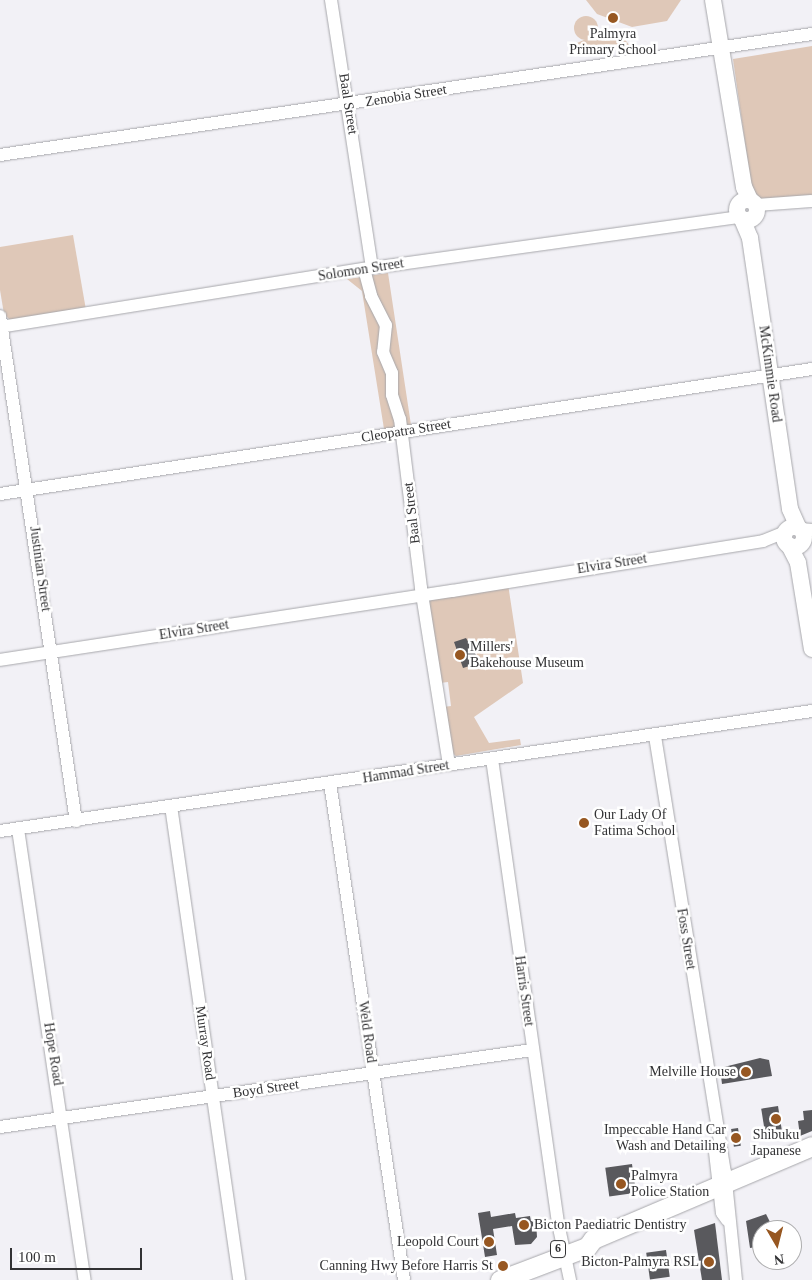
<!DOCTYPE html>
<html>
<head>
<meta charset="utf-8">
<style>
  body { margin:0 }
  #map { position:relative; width:812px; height:1280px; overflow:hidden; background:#f2f1f6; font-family:"Times New Roman",serif }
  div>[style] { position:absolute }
  .green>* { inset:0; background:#dfc8b8 }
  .round { border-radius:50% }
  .building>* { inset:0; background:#59595d; transform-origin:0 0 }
  .roads { filter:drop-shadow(0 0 1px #a7a7ab) drop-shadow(0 0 1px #a7a7ab) }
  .minor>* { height:12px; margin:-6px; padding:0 6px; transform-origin:6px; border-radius:6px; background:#fff }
  .major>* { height:16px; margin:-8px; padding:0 8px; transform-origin:8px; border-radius:8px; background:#fff }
  .major>.ring { margin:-8px; padding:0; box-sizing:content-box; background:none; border:16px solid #fff; border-radius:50% }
  .highway>* { height:19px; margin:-9.5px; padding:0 9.5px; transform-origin:9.5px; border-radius:9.5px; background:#fff }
  .dots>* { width:14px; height:14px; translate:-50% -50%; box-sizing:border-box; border:2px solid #fff; border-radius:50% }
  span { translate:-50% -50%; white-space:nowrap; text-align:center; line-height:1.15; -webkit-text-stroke:5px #fff; paint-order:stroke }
  .shield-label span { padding:1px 4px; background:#fff; border:1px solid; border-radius:4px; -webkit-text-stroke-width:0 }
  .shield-label { font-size:12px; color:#323234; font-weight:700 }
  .poi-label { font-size:14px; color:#323234 }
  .left { translate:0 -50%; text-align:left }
  .right { translate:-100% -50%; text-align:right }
  .street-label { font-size:14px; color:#323234 }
  .north { position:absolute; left:752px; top:1220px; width:50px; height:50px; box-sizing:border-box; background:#fff; border:1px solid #adadae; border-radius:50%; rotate:172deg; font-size:14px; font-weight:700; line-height:20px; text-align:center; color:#323234 }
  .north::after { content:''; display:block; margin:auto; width:18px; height:22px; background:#975721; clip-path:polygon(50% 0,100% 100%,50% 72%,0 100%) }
  .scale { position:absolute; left:10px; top:1248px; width:132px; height:22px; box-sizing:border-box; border:2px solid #323234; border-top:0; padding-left:6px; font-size:15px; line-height:18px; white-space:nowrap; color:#323234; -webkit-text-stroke:4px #fff; paint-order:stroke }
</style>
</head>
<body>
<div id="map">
  <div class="green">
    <div style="clip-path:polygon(586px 0,681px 0,667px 21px,632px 27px,597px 14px)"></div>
    <div class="round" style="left:574px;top:16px;width:24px;height:24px"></div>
    <div style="clip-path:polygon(602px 32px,622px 35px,629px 45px,590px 53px,577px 51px,577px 43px)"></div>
    <div style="clip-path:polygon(812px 46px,812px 195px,763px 202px,752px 192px,733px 59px)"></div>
    <div style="clip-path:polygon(73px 235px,86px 310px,10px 320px,4px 314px,0 290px,0 247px)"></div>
    <div style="clip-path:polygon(388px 273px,411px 425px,384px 429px,362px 291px,347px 279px)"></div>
    <div style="clip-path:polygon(508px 584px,523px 683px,474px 717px,489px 743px,520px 739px,521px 745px,456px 756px,452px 753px,443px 707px,451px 706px,448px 682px,440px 683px,429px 602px,432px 598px)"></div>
  </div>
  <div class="building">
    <div style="clip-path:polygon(466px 638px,478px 658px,475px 659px,476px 664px,463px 668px,454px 642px)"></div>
    <div style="clip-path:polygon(760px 1058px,769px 1060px,772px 1076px,722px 1084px,720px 1068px)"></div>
    <div style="left:778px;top:1106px;width:25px;height:17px;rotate:81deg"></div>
    <div style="clip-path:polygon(812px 1110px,812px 1131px,800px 1136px,798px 1121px,804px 1120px,803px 1111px)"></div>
    <div style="left:738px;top:1128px;width:18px;height:7px;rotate:81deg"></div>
    <div style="left:632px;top:1164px;width:29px;height:27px;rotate:82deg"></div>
    <div style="clip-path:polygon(490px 1211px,491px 1217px,515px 1213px,516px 1218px,530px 1216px,531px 1221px,536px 1221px,537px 1237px,531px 1244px,515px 1245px,512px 1226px,493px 1229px,497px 1255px,485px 1257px,478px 1213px)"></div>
    <div style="clip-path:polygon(766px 1214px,774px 1230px,762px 1230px,762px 1246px,750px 1248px,746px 1221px)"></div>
    <div style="clip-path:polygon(715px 1223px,722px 1280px,702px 1280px,694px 1230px)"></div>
    <div style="left:666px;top:1250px;width:27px;height:20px;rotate:82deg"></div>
  </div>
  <div class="roads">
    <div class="minor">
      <div style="left:331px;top:0;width:271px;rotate:81.3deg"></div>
      <div style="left:0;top:155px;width:821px;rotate:-8.48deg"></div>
      <div style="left:756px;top:205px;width:56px;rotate:-4.1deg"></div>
      <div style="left:364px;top:269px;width:28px;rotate:75deg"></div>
      <div style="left:371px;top:296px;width:33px;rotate:63deg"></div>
      <div style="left:386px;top:325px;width:27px;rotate:96deg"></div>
      <div style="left:383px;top:352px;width:23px;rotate:67deg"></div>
      <div style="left:392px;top:373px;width:22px;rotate:90deg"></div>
      <div style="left:392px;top:395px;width:25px;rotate:72deg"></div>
      <div style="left:400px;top:419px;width:170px;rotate:82.9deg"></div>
      <div style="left:421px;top:588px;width:179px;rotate:81deg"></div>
      <div style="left:0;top:316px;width:511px;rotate:81.44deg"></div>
      <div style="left:0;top:327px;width:369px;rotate:-9.1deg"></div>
      <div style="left:364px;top:269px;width:379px;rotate:-7.9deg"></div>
      <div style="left:0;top:494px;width:822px;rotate:-8.75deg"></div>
      <div style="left:800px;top:529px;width:12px;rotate:5deg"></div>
      <div style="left:0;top:660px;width:457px;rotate:-8.7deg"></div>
      <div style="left:452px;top:591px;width:315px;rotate:-9.1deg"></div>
      <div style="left:763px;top:541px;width:24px;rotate:-22deg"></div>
      <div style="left:655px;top:736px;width:442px;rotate:80.9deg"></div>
      <div style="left:725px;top:1172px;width:109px;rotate:84.2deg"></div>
      <div style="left:492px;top:759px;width:469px;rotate:81.9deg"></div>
      <div style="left:558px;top:1223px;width:58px;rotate:78.1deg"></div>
      <div style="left:330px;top:783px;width:502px;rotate:81.53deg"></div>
      <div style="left:171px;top:806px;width:479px;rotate:81.8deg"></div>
      <div style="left:18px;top:829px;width:456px;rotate:81.6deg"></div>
      <div style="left:0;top:831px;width:821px;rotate:-8.41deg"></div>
      <div style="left:0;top:1127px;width:538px;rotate:-8.24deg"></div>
      <div style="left:715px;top:1152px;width:61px;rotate:83.5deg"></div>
      <div style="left:722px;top:1213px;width:9px;rotate:54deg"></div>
    </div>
    <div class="major">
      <div style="left:713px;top:0;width:190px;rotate:80.6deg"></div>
      <div style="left:744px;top:187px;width:14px;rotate:65deg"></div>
      <div class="ring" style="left:737px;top:200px;width:4px;height:4px"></div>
      <div style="left:742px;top:219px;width:21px;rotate:67deg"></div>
      <div style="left:750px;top:238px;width:274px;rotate:81.6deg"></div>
      <div style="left:790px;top:509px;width:20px;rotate:66deg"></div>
      <div class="ring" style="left:784px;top:527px;width:4px;height:4px"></div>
      <div style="left:789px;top:545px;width:20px;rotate:63deg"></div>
      <div style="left:798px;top:563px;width:87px;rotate:80.8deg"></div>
    </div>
    <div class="highway">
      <div style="left:500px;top:1280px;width:93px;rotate:-20.8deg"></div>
      <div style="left:587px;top:1247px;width:10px;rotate:-53deg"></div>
      <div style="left:593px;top:1239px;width:238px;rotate:-23deg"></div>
    </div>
  </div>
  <div class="dots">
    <div style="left:613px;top:18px;background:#975721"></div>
    <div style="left:460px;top:655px;background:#975721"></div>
    <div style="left:584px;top:823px;background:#975721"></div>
    <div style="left:746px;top:1072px;background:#975721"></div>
    <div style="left:776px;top:1119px;background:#975721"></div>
    <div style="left:736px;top:1138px;background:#975721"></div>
    <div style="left:621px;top:1184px;background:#975721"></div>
    <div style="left:524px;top:1225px;background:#975721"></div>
    <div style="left:489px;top:1242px;background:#975721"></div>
    <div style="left:709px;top:1262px;background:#975721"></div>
    <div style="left:503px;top:1266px;background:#975721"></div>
  </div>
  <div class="shield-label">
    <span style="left:558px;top:1249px">6</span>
  </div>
  <div class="poi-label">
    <span style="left:613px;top:42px">Palmyra<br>Primary School</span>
    <span class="left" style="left:470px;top:655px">Millers'<br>Bakehouse Museum</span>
    <span class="left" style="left:594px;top:823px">Our Lady Of<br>Fatima School</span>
    <span class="right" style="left:736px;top:1072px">Melville House</span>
    <span class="right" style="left:726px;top:1138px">Impeccable Hand Car<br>Wash and Detailing</span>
    <span style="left:776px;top:1143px">Shibuku<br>Japanese</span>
    <span class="left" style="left:631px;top:1184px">Palmyra<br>Police Station</span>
    <span class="left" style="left:534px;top:1225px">Bicton Paediatric Dentistry</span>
    <span class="right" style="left:479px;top:1242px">Leopold Court</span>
    <span class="right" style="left:699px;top:1262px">Bicton-Palmyra RSL</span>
    <span class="right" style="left:493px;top:1266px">Canning Hwy Before Harris St</span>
  </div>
  <div class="street-label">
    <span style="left:406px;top:96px;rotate:-9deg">Zenobia Street</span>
    <span style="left:348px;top:104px;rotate:81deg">Baal Street</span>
    <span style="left:361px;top:270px;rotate:-9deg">Solomon Street</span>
    <span style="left:770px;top:374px;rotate:82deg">McKimmie Road</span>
    <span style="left:406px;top:431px;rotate:-9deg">Cleopatra Street</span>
    <span style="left:412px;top:513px;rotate:-97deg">Baal Street</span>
    <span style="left:612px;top:564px;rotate:-9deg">Elvira Street</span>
    <span style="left:40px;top:569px;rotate:82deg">Justinian Street</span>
    <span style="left:194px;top:630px;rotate:-9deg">Elvira Street</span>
    <span style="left:406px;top:772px;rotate:-9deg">Hammad Street</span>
    <span style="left:686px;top:939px;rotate:81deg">Foss Street</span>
    <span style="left:524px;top:991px;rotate:82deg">Harris Street</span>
    <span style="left:367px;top:1032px;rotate:82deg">Weld Road</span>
    <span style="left:205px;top:1043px;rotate:82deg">Murray Road</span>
    <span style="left:53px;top:1054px;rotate:81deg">Hope Road</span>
    <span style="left:266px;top:1089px;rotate:-8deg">Boyd Street</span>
  </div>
  <div class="north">N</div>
  <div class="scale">100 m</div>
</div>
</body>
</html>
